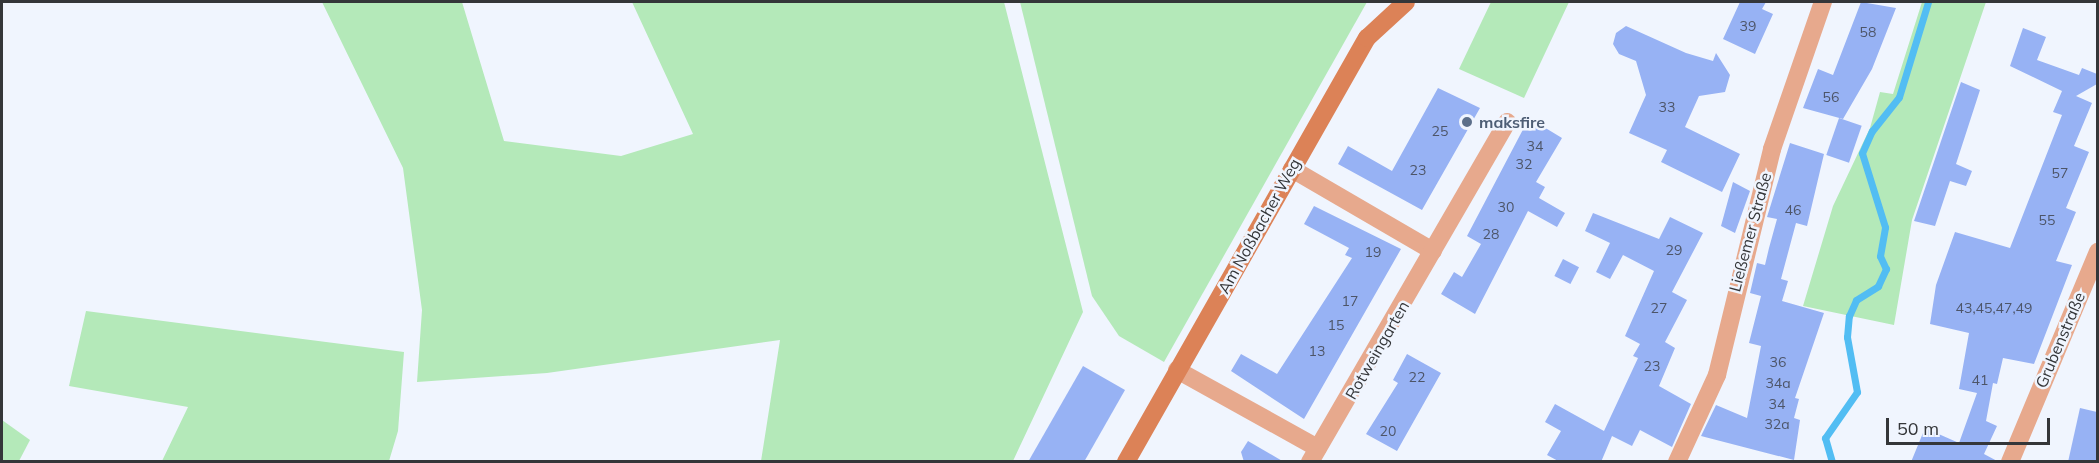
<!DOCTYPE html>
<html>
<head>
<meta charset="utf-8">
<style>
  body { margin:0 }
  #map { position:relative; width:2099px; height:463px; overflow:hidden; background:#f0f5fe; font-family:Mulish,sans-serif }
  div>[style] { position:absolute }
  .green>* { inset:0; background:#b4e9b9 }
  .stream>* { height:7px; margin:-3.5px; padding:0 3.5px; transform-origin:3.5px; border-radius:3.5px; background:#52bdf3 }
  .building>* { inset:0; background:#97b2f4; transform-origin:0 0 }
  .street>* { height:18px; margin:-9px; padding:0 9px; transform-origin:9px; border-radius:9px; background:#e7a98d }
  .secondary>* { height:18px; margin:-9px; padding:0 9px; transform-origin:9px; border-radius:9px; background:#dc8257 }
  .dots>* { width:16px; height:16px; translate:-50% -50%; box-sizing:border-box; border:3px solid #f0f5fe; border-radius:50% }
  span { translate:-50% -50%; white-space:nowrap; text-align:center; line-height:1.15; -webkit-text-stroke:5px #f0f5fe; paint-order:stroke }
  .number-label { font-size:14px; color:#4d5568 }
  .number-label span { -webkit-text-stroke-width:0 }
  .service-label { font-size:16px; color:#4e5e75; font-weight:700 }
  .left { translate:0 -50%; text-align:left }
  .street-label { font-size:16px; color:#343639 }
  .frame { position:absolute; inset:0; border:3px solid #343639; pointer-events:none }
  .scale { position:absolute; left:1886px; top:418px; width:164px; height:27px; box-sizing:border-box; border:3px solid #343639; border-top:0; padding-left:8px; font-size:18px; line-height:21px; white-space:nowrap; color:#343639; -webkit-text-stroke:4px #f0f5fe; paint-order:stroke }
</style>
</head>
<body>
<div id="map">
  <div class="green">
    <div style="clip-path:polygon(322px 2px,462px 2px,504px 141px,621px 156px,693px 134px,632px 2px,1004px 2px,1083px 312px,1013px 461px,761px 461px,780px 340px,547px 373px,417px 382px,422px 310px,403px 168px)"></div>
    <div style="clip-path:polygon(1020px 2px,1367px 2px,1164px 362px,1119px 336px,1092px 296px)"></div>
    <div style="clip-path:polygon(1491px 2px,1569px 2px,1524px 98px,1459px 69px)"></div>
    <div style="clip-path:polygon(1922px 2px,1986px 2px,1912px 220px,1894px 325px,1803px 306px,1833px 206px,1870px 128px,1880px 92px,1893px 94px)"></div>
    <div style="clip-path:polygon(86px 311px,404px 352px,398px 431px,389px 461px,162px 461px,188px 407px,69px 386px)"></div>
    <div style="clip-path:polygon(2px 420px,30px 440px,19px 461px,2px 461px)"></div>
  </div>
  <div class="stream">
    <div style="left:1832px;top:462px;width:25px;rotate:-106deg"></div>
    <div style="left:1825px;top:438px;width:56px;rotate:-55.2deg"></div>
    <div style="left:1857px;top:392px;width:56px;rotate:-100.3deg"></div>
    <div style="left:1847px;top:337px;width:21px;rotate:-85deg"></div>
    <div style="left:1849px;top:316px;width:17px;rotate:-66deg"></div>
    <div style="left:1856px;top:300px;width:26px;rotate:-32deg"></div>
    <div style="left:1878px;top:286px;width:19px;rotate:-65deg"></div>
    <div style="left:1886px;top:269px;width:14px;rotate:-115deg"></div>
    <div style="left:1880px;top:256px;width:29px;rotate:-80deg"></div>
    <div style="left:1885px;top:227px;width:77px;rotate:-107.3deg"></div>
    <div style="left:1862px;top:153px;width:24px;rotate:-66deg"></div>
    <div style="left:1872px;top:131px;width:43px;rotate:-51.5deg"></div>
    <div style="left:1899px;top:97px;width:99px;rotate:-73deg"></div>
  </div>
  <div class="building">
    <div style="clip-path:polygon(1740px 2px,1766px 2px,1762px 9px,1773px 14px,1755px 54px,1723px 39px)"></div>
    <div style="clip-path:polygon(1861px 2px,1896px 8px,1872px 69px,1843px 119px,1803px 108px,1818px 69px,1833px 75px)"></div>
    <div style="clip-path:polygon(1626px 26px,1686px 53px,1713px 61px,1716px 53px,1730px 75px,1725px 92px,1699px 96px,1685px 127px,1740px 154px,1722px 192px,1661px 162px,1667px 150px,1629px 133px,1646px 95px,1636px 61px,1619px 54px,1613px 44px,1616px 33px)"></div>
    <div style="clip-path:polygon(2023px 28px,2046px 37px,2037px 60px,2079px 75px,2082px 68px,2097px 74px,2097px 84px,2076px 96px,2092px 103px,2074px 146px,2089px 152px,2066px 208px,2076px 212px,2056px 261px,2072px 265px,2034px 364px,2003px 358px,1997px 384px,1993px 383px,1986px 421px,1997px 426px,1984px 454px,1999px 462px,1911px 462px,1925px 428px,1959px 443px,1977px 393px,1959px 389px,1969px 333px,1930px 324px,1936px 285px,1955px 232px,2010px 248px,2062px 115px,2053px 112px,2062px 91px,2010px 66px)"></div>
    <div style="clip-path:polygon(1961px 82px,1980px 90px,1956px 164px,1972px 171px,1966px 186px,1950px 181px,1935px 226px,1914px 221px)"></div>
    <div style="clip-path:polygon(1438px 88px,1480px 108px,1422px 210px,1338px 164px,1348px 146px,1392px 171px)"></div>
    <div style="clip-path:polygon(1529px 118px,1562px 138px,1536px 182px,1545px 187px,1539px 198px,1565px 213px,1557px 227px,1528px 211px,1475px 314px,1441px 294px,1454px 272px,1462px 277px,1481px 244px,1467px 236px)"></div>
    <div style="left:1839px;top:118px;width:24px;height:39px;rotate:19deg"></div>
    <div style="clip-path:polygon(1790px 143px,1824px 154px,1807px 226px,1796px 223px,1781px 279px,1788px 281px,1782px 301px,1824px 313px,1795px 398px,1799px 399px,1794px 418px,1800px 420px,1794px 460px,1701px 436px,1716px 405px,1747px 418px,1761px 346px,1749px 343px,1761px 296px,1750px 293px,1757px 263px,1765px 265px,1769px 248px,1777px 219px,1767px 217px)"></div>
    <div style="clip-path:polygon(1733px 182px,1750px 191px,1735px 233px,1721px 226px)"></div>
    <div style="clip-path:polygon(1314px 206px,1401px 249px,1304px 419px,1231px 371px,1241px 354px,1277px 374px,1352px 258px,1345px 255px,1349px 248px,1304px 224px)"></div>
    <div style="clip-path:polygon(1593px 213px,1659px 239px,1670px 217px,1703px 233px,1672px 292px,1687px 300px,1665px 342px,1675px 348px,1659px 386px,1691px 404px,1672px 447px,1640px 430px,1632px 446px,1612px 436px,1601px 462px,1560px 462px,1547px 455px,1561px 431px,1545px 422px,1555px 404px,1604px 431px,1638px 358px,1633px 356px,1640px 344px,1625px 336px,1654px 271px,1623px 255px,1610px 279px,1596px 272px,1610px 243px,1585px 231px)"></div>
    <div style="left:1563px;top:259px;width:18px;height:19px;rotate:27deg"></div>
    <div style="clip-path:polygon(1407px 354px,1441px 373px,1397px 451px,1366px 434px,1398px 383px,1393px 380px)"></div>
    <div style="clip-path:polygon(1083px 366px,1125px 390px,1084px 462px,1028px 462px)"></div>
    <div style="clip-path:polygon(2080px 408px,2097px 412px,2097px 462px,2068px 462px)"></div>
    <div style="clip-path:polygon(1248px 441px,1284px 462px,1244px 462px,1241px 452px)"></div>
  </div>
  <div class="street">
    <div style="left:1292px;top:169px;width:163px;rotate:30.2deg"></div>
    <div style="left:1177px;top:370px;width:161px;rotate:29deg"></div>
    <div style="left:1310px;top:462px;width:393px;rotate:-59.9deg"></div>
    <div style="left:1677px;top:462px;width:96px;rotate:-65.3deg"></div>
    <div style="left:1717px;top:375px;width:233px;rotate:-76.3deg"></div>
    <div style="left:1772px;top:149px;width:156px;rotate:-70.9deg"></div>
    <div style="left:2010px;top:462px;width:228px;rotate:-67.3deg"></div>
  </div>
  <div class="secondary">
    <div style="left:1126px;top:462px;width:488px;rotate:-60.4deg"></div>
    <div style="left:1367px;top:38px;width:53px;rotate:-42.7deg"></div>
  </div>
  <div class="dots">
    <div style="left:1467px;top:122px;background:#5c6f8a"></div>
  </div>
  <div class="number-label">
    <span style="left:1748px;top:26px">39</span>
    <span style="left:1868px;top:32px">58</span>
    <span style="left:1831px;top:97px">56</span>
    <span style="left:1667px;top:107px">33</span>
    <span style="left:1440px;top:131px">25</span>
    <span style="left:1535px;top:146px">34</span>
    <span style="left:1524px;top:164px">32</span>
    <span style="left:1418px;top:170px">23</span>
    <span style="left:2060px;top:173px">57</span>
    <span style="left:1506px;top:207px">30</span>
    <span style="left:1793px;top:210px">46</span>
    <span style="left:2047px;top:220px">55</span>
    <span style="left:1491px;top:234px">28</span>
    <span style="left:1674px;top:250px">29</span>
    <span style="left:1373px;top:252px">19</span>
    <span style="left:1350px;top:301px">17</span>
    <span style="left:1659px;top:308px">27</span>
    <span style="left:1994px;top:308px">43,45,47,49</span>
    <span style="left:1336px;top:325px">15</span>
    <span style="left:1317px;top:351px">13</span>
    <span style="left:1778px;top:362px">36</span>
    <span style="left:1652px;top:366px">23</span>
    <span style="left:1417px;top:377px">22</span>
    <span style="left:1980px;top:380px">41</span>
    <span style="left:1778px;top:383px">34a</span>
    <span style="left:1777px;top:404px">34</span>
    <span style="left:1777px;top:424px">32a</span>
    <span style="left:1388px;top:431px">20</span>
  </div>
  <div class="service-label">
    <span class="left" style="left:1479px;top:122px">maksfire</span>
  </div>
  <div class="street-label">
    <span style="left:1259px;top:226px;rotate:-61deg">Am Noßbacher Weg</span>
    <span style="left:1750px;top:232px;rotate:-75deg">Ließemer Straße</span>
    <span style="left:2060px;top:340px;rotate:-67deg">Grubenstraße</span>
    <span style="left:1377px;top:350px;rotate:-60deg">Rotweingarten</span>
  </div>
  <div class="frame"></div>
  <div class="scale">50 m</div>
</div>
</body>
</html>
